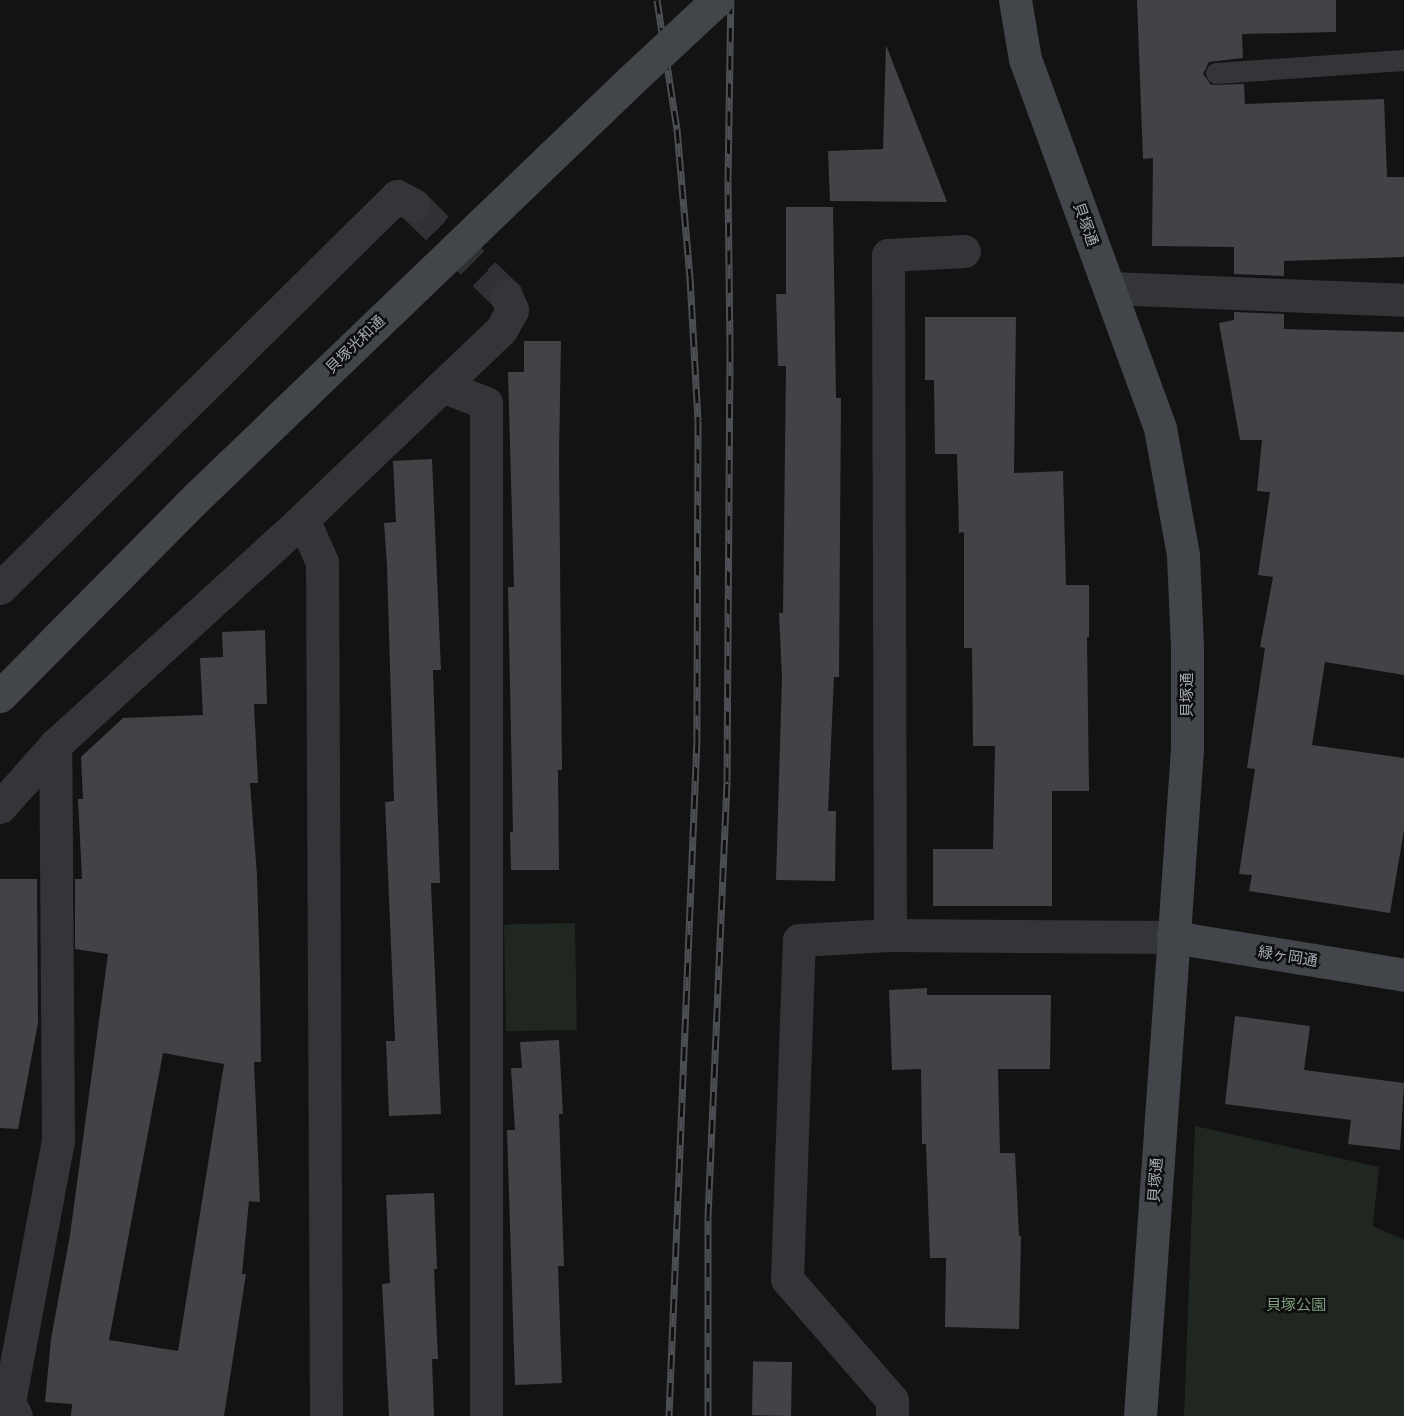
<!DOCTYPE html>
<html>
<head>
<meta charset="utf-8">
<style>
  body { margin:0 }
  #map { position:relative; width:1404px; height:1416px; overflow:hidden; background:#131314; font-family:"PT Sans","Noto Sans JP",sans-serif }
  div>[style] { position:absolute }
  .green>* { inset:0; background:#1f2720; transform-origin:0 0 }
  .building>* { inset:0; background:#424347; transform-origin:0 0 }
  .street-tunnel>* { height:33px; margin-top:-16.5px; transform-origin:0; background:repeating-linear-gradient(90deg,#303134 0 33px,transparent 0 49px) }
  .lane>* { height:21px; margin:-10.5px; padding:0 10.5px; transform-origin:10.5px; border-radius:10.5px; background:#343539 }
  .street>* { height:33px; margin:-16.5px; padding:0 16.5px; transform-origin:16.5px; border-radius:16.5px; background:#343539 }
  .secondary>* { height:33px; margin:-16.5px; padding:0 16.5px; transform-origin:16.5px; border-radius:16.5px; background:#424549 }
  .rail>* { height:7px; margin-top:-3.5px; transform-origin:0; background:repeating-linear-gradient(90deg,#0e0e0f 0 14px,#4b4e52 0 28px); box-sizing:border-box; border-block:2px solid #4b4e52 }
  .secondary-bridge>* { height:33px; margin:-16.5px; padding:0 16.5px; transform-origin:16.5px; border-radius:16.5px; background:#424549 }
  span { translate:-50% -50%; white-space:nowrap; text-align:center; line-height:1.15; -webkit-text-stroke:5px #0e0e0f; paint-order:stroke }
  .street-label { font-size:15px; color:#a5abb4 }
  .park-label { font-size:15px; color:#7e9f7d }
</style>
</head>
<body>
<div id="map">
  <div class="green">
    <div style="left:575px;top:923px;width:107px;height:71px;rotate:89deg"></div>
    <div style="clip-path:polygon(1195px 1126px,1379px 1167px,1373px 1226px,1404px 1240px,1404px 1416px,1184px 1416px)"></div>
  </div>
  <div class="building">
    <div style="clip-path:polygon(1137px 0,1336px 0,1336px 32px,1242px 34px,1243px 58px,1209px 62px,1203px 74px,1211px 85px,1244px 84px,1245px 104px,1384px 99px,1387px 177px,1404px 177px,1404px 257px,1284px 261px,1284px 276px,1234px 274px,1234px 247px,1152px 246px,1153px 158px,1143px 159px)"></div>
    <div style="clip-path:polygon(886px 45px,947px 202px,830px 201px,828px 151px,883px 149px)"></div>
    <div style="clip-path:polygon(786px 207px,833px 207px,836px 398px,841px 398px,839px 677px,834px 677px,828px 811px,836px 811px,835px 881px,776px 880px,782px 677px,779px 613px,783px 613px,786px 366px,778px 366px,776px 294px,786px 294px)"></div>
    <div style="clip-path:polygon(1234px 312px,1284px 314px,1284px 329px,1404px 332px,1404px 675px,1325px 662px,1312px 745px,1404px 758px,1404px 830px,1390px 913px,1249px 891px,1252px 875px,1239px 874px,1255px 769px,1247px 768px,1265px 648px,1260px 647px,1273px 577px,1258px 575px,1270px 492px,1257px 491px,1262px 440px,1240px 440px,1219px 323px,1234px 320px)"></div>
    <div style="clip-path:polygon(925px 317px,1016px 317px,1014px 473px,1063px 471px,1066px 585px,1089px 585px,1089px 637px,1087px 637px,1089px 791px,1052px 791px,1052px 906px,933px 906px,933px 849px,993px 849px,995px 746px,973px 746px,972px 648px,964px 648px,964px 532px,959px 533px,957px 454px,935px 454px,934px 380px,925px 380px)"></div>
    <div style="clip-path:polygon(524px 341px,561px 341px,559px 455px,562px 770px,558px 770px,559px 870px,511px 870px,510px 832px,513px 832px,508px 587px,514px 587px,508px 372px,524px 372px)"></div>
    <div style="clip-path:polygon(432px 459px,441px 670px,433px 670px,440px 883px,431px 883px,441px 1114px,389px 1116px,386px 1041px,395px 1041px,385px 802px,394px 801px,387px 566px,384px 523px,396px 522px,393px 461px)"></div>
    <div style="clip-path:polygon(evenodd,265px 630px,267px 704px,254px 704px,258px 783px,250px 783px,257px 875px,260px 979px,261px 1062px,254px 1062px,260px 1202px,249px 1201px,242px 1274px,246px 1274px,224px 1416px,71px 1416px,72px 1404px,45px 1402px,51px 1339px,70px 1235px,108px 954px,75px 949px,75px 879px,82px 879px,78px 799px,83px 799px,81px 757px,123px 718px,203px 715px,200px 658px,223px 657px,222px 632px,265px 630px,163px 1053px,224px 1064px,178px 1351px,109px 1340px,163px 1053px)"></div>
    <div style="clip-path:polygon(0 879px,37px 879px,38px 1023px,18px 1129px,0 1128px)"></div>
    <div style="clip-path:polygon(927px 988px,927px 995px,1051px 995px,1050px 1069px,998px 1069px,1000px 1153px,1015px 1153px,1019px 1236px,1021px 1236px,1019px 1329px,945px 1327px,946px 1258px,930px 1258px,926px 1144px,922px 1144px,921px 1069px,892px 1070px,889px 990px)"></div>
    <div style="clip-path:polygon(1235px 1016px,1310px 1026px,1304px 1070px,1404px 1083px,1400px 1150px,1348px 1144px,1351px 1120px,1225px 1104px)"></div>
    <div style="clip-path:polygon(559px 1040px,563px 1114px,559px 1114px,564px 1266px,558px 1266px,562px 1383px,515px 1385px,507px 1130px,515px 1130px,511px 1068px,522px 1068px,520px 1042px)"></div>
    <div style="clip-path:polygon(434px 1193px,437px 1269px,434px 1269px,438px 1359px,432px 1359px,434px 1416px,389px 1416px,382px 1284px,390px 1283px,386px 1195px)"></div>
    <div style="left:792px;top:1362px;width:54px;height:39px;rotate:91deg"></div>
  </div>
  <div class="street-tunnel">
    <div style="left:414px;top:205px;width:129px;rotate:44.4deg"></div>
  </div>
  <div class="lane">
    <div style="left:1216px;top:73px;width:188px;rotate:-4deg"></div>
  </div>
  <div class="street">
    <div style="left:1110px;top:288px;width:294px;rotate:2.3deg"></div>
    <div style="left:442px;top:386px;width:47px;rotate:21.1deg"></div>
    <div style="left:486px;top:403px;width:1013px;rotate:90deg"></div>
    <div style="left:303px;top:519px;width:47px;rotate:66.2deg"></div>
    <div style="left:322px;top:562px;width:854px;rotate:89.73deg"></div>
    <div style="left:0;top:588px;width:558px;rotate:-44.64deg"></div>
    <div style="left:397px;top:196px;width:19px;rotate:28deg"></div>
    <div style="left:0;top:807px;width:83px;rotate:-48.4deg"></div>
    <div style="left:55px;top:745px;width:336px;rotate:-42.3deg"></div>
    <div style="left:303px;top:519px;width:274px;rotate:-43.7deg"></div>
    <div style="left:501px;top:330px;width:23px;rotate:-61deg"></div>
    <div style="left:512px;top:310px;width:16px;rotate:-112deg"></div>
    <div style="left:890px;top:935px;width:283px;rotate:0.4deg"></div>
    <div style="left:16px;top:1416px;width:16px;rotate:-117deg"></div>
    <div style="left:9px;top:1402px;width:266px;rotate:-79.4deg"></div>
    <div style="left:58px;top:1141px;width:396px;rotate:-90.4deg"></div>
    <div style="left:892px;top:1416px;width:16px;rotate:-90deg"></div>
    <div style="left:892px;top:1400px;width:160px;rotate:-131deg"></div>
    <div style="left:787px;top:1279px;width:339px;rotate:-88deg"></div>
    <div style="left:799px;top:940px;width:91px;rotate:-3.1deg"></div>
    <div style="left:890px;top:935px;width:680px;rotate:-90.17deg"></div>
    <div style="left:888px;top:255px;width:76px;rotate:-3deg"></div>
  </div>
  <div class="secondary">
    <div style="left:1015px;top:0;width:60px;rotate:80.4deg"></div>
    <div style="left:1025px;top:59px;width:393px;rotate:69.9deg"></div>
    <div style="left:1160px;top:428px;width:129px;rotate:79.7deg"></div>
    <div style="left:1183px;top:555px;width:91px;rotate:87.5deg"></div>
    <div style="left:1187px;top:646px;width:103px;rotate:90deg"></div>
    <div style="left:1187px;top:749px;width:669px;rotate:94.03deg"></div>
    <div style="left:0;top:696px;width:280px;rotate:-45.3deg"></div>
    <div style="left:197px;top:497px;width:599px;rotate:-43.85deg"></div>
    <div style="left:1173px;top:937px;width:234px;rotate:9.3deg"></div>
  </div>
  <div class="rail">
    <div style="left:657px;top:0;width:131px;rotate:81.2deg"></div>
    <div style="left:677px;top:129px;width:149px;rotate:85deg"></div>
    <div style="left:690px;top:277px;width:144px;rotate:86.8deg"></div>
    <div style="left:698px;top:421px;width:318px;rotate:90.2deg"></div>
    <div style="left:697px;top:739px;width:678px;rotate:92.37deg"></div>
    <div style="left:708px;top:1416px;width:199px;rotate:-90deg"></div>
    <div style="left:708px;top:1217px;width:436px;rotate:-87.5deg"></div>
    <div style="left:727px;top:781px;width:433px;rotate:-89.6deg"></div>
    <div style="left:730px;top:348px;width:167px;rotate:-90.7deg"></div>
    <div style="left:728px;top:181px;width:181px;rotate:-89.1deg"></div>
  </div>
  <div class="secondary-bridge">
    <div style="left:629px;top:82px;width:120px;rotate:-43deg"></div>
  </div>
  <div class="street-label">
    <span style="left:1086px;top:224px;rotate:70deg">貝塚通</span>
    <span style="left:355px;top:344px;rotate:-44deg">貝塚光和通</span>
    <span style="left:1187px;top:695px;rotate:-90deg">貝塚通</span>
    <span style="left:1288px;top:956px;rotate:9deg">緑ヶ岡通</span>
    <span style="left:1155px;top:1180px;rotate:-86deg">貝塚通</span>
  </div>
  <div class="park-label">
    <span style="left:1296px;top:1305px">貝塚公園</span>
  </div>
</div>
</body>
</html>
